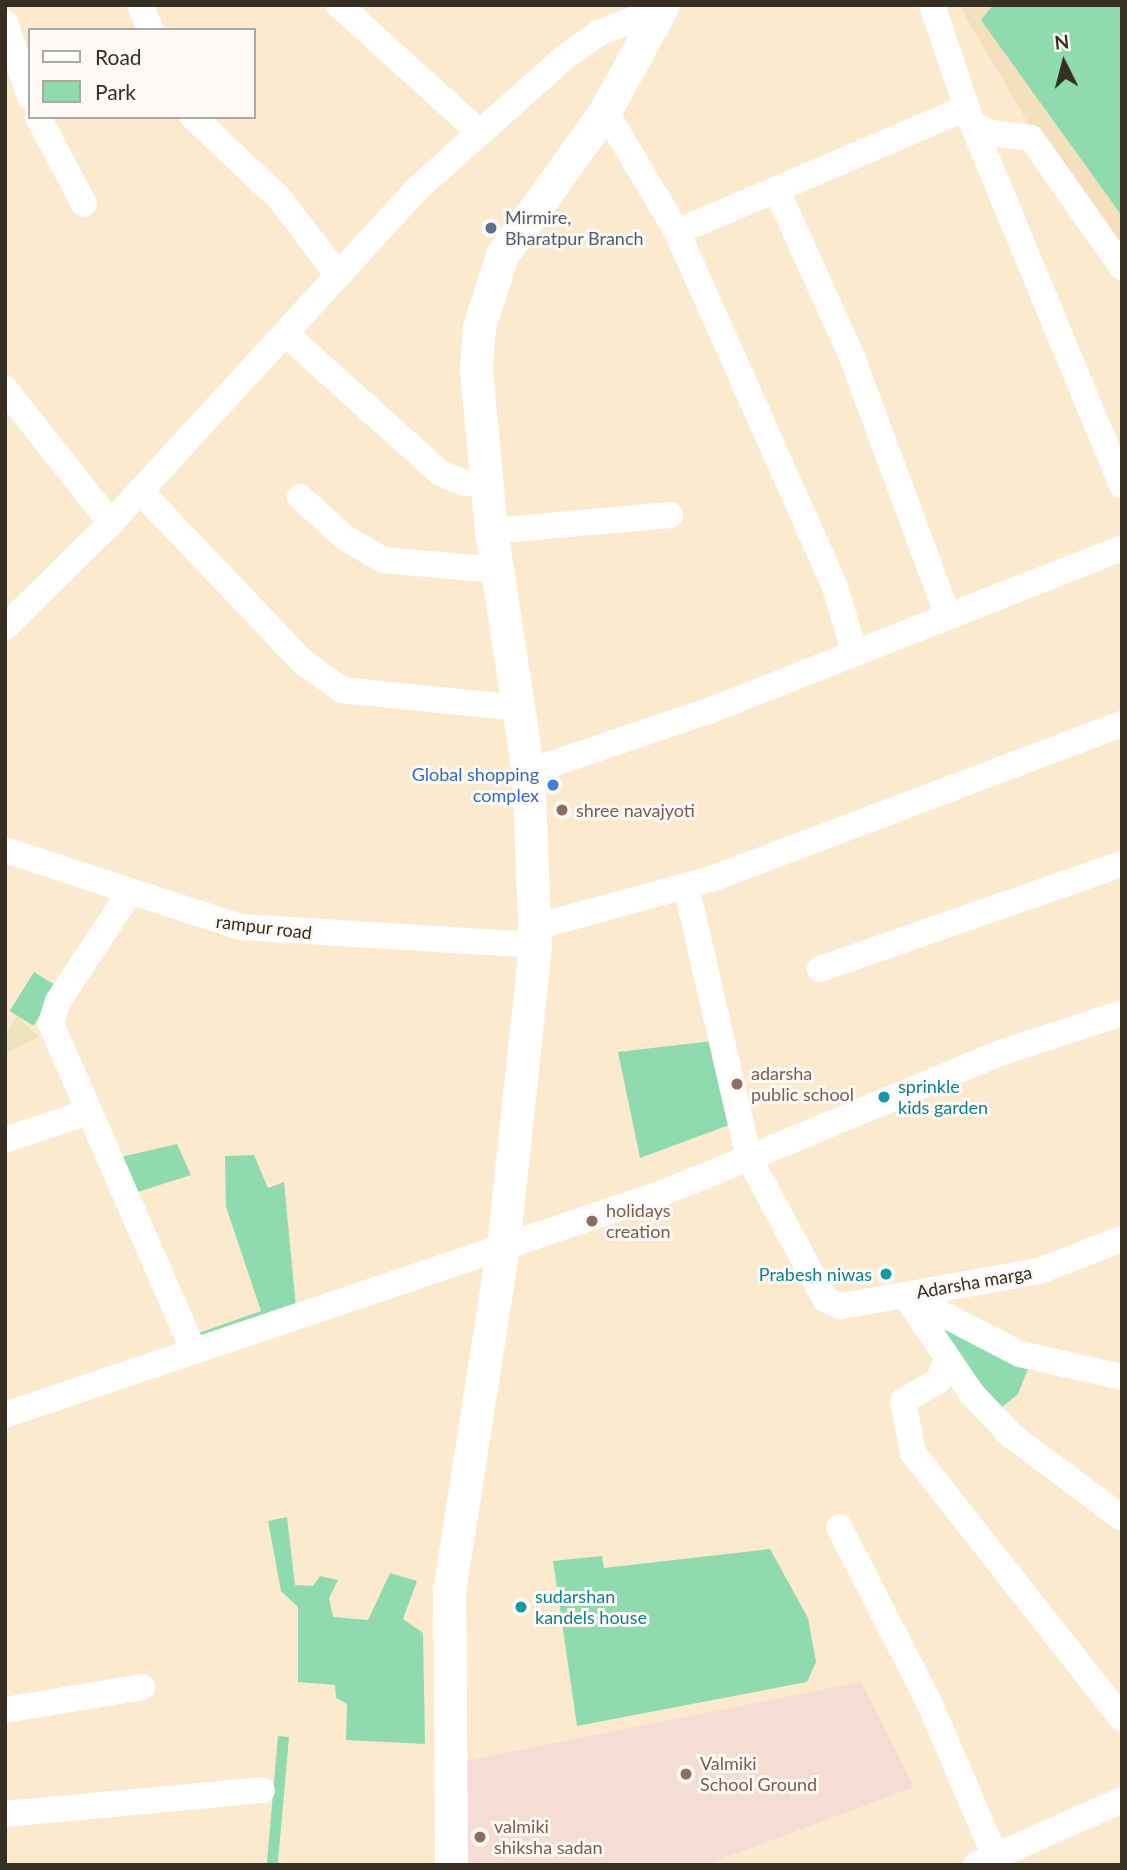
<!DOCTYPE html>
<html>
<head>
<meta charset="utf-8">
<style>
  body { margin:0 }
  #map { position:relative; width:1127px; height:1870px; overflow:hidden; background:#fceace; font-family:Lato,sans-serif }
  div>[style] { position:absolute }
  .built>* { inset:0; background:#f5e0bd }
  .education>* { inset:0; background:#f5dcd4 }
  .green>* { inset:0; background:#90dbae; transform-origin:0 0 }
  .sand>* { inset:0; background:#ede3be }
  .minor>* { height:26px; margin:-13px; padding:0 13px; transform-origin:13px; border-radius:13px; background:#fff }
  .major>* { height:33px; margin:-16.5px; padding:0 16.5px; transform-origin:16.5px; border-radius:16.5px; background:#fff }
  .dots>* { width:19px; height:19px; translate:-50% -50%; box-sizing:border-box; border:4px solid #fdf9f4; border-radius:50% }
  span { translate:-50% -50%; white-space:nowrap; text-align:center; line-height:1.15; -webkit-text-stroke:6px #fdf9f4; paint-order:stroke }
  .service-label { font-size:18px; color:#4e5e75 }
  .left { translate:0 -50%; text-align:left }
  .shop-label { font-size:18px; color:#366cbe }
  .right { translate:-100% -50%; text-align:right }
  .education-label { font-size:18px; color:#785e54 }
  .street-label { font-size:18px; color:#352f24 }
  .culture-label { font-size:18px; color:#0d838f }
  .frame { position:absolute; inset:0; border:7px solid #352f24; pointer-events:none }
  .legend { position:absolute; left:28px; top:28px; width:228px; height:91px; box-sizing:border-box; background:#fdf9f4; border:2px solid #ada8a1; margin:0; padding:9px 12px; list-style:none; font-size:21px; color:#352f24 }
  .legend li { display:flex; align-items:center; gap:14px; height:35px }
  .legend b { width:35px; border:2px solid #ada8a1 }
  .north { position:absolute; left:1029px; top:28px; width:70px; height:70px; -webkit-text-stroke:5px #fdf9f4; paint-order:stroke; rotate:354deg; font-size:19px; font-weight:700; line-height:28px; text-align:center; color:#352f24 }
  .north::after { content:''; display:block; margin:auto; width:24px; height:32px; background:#352f24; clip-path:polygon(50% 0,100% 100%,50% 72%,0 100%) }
</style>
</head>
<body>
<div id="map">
  <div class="built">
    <div style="clip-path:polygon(959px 5px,1122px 5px,1122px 248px,1025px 118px)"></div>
  </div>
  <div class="education">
    <div style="clip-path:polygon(861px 1682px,914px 1787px,705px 1865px,462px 1865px,464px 1761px)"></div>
  </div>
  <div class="green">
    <div style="clip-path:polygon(993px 5px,1122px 5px,1122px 216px,981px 20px)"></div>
    <div style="left:34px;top:972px;width:28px;height:46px;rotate:32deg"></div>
    <div style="clip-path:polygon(712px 1041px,729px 1125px,640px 1158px,618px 1052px)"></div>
    <div style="clip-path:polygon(177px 1144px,191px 1175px,128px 1195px,112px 1159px)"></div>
    <div style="clip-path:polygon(254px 1155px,268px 1188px,284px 1182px,296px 1307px,205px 1341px,196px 1334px,261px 1311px,226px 1207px,225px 1156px)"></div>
    <div style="clip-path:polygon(925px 1308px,1031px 1361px,1018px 1394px,994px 1414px)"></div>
    <div style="clip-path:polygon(287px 1517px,295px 1585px,313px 1586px,320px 1576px,338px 1580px,329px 1598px,333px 1617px,368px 1620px,390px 1573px,417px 1581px,403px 1619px,423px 1633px,425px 1744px,346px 1740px,347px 1704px,336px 1698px,335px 1685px,298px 1682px,298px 1607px,281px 1591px,268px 1521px)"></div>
    <div style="clip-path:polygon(770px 1549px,808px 1618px,816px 1662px,807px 1682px,577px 1726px,553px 1561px,602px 1556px,604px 1568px)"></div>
    <div style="left:278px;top:1736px;width:11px;height:129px;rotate:5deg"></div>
  </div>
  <div class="sand">
    <div style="clip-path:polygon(17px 1016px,39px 1037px,5px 1054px,5px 1035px)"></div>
  </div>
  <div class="minor">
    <div style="left:140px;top:5px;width:27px;rotate:66deg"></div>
    <div style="left:339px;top:5px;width:189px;rotate:42.2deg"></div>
    <div style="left:932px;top:5px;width:125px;rotate:71.3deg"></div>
    <div style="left:972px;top:123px;width:393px;rotate:67.5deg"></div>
    <div style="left:5px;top:23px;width:78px;rotate:71.3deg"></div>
    <div style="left:605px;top:111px;width:141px;rotate:59.2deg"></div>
    <div style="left:677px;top:232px;width:315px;rotate:-23.2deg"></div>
    <div style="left:38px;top:117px;width:98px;rotate:62.1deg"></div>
    <div style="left:193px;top:117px;width:120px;rotate:43.3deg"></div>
    <div style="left:280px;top:199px;width:96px;rotate:52.7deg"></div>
    <div style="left:972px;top:123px;width:21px;rotate:28deg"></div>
    <div style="left:991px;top:133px;width:40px;rotate:7.1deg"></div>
    <div style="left:1031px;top:138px;width:158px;rotate:54.8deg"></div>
    <div style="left:778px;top:193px;width:180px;rotate:65.7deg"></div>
    <div style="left:852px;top:357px;width:274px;rotate:69.7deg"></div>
    <div style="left:677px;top:232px;width:389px;rotate:66deg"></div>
    <div style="left:835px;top:587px;width:67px;rotate:73.5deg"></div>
    <div style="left:287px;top:335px;width:206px;rotate:42deg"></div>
    <div style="left:440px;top:473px;width:27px;rotate:22deg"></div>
    <div style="left:465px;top:483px;width:22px;rotate:-3deg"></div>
    <div style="left:5px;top:389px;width:171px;rotate:51.7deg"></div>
    <div style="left:140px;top:491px;width:235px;rotate:46.4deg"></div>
    <div style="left:302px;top:661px;width:49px;rotate:35.9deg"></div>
    <div style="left:342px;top:690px;width:179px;rotate:5.8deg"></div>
    <div style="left:300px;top:497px;width:59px;rotate:42.3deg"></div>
    <div style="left:344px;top:537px;width:45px;rotate:30.5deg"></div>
    <div style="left:383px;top:560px;width:114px;rotate:5deg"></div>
    <div style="left:491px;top:531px;width:180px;rotate:-5.1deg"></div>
    <div style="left:5px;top:627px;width:148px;rotate:-44.5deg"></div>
    <div style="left:111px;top:523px;width:454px;rotate:-47.5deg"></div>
    <div style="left:418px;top:188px;width:195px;rotate:-41.7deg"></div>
    <div style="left:564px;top:58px;width:43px;rotate:-35.5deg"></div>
    <div style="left:599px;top:33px;width:66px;rotate:-21.2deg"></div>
    <div style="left:528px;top:772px;width:193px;rotate:-18.7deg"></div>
    <div style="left:711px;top:710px;width:442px;rotate:-21.5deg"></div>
    <div style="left:5px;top:850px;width:248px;rotate:18.1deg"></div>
    <div style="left:241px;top:927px;width:295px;rotate:3.5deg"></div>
    <div style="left:686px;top:886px;width:279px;rotate:77deg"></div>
    <div style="left:749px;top:1158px;width:275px;rotate:-22.7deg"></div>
    <div style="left:1003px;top:1052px;width:125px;rotate:-18.1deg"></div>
    <div style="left:128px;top:895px;width:127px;rotate:123.4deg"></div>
    <div style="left:58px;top:1001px;width:24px;rotate:107deg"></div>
    <div style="left:51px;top:1024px;width:355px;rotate:66.4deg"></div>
    <div style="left:535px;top:927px;width:186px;rotate:-15.3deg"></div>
    <div style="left:714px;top:878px;width:436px;rotate:-20.7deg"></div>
    <div style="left:820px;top:969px;width:320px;rotate:-19.2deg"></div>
    <div style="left:5px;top:1140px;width:84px;rotate:-18.6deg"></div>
    <div style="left:905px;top:1295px;width:136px;rotate:-10.2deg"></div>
    <div style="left:1039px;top:1271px;width:89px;rotate:-21.1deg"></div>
    <div style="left:906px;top:1295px;width:128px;rotate:27.4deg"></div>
    <div style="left:1020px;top:1354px;width:105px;rotate:12.7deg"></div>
    <div style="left:947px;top:1359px;width:24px;rotate:112deg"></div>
    <div style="left:938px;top:1381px;width:40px;rotate:150.3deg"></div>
    <div style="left:903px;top:1401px;width:53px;rotate:79.1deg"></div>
    <div style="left:913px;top:1453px;width:338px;rotate:51.8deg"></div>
    <div style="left:5px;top:1415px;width:691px;rotate:-18.64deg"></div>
    <div style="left:660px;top:1194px;width:96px;rotate:-22deg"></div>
    <div style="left:749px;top:1158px;width:160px;rotate:61.7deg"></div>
    <div style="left:825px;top:1299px;width:17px;rotate:25deg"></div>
    <div style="left:840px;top:1306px;width:66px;rotate:-9.6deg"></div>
    <div style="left:905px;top:1295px;width:120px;rotate:55.9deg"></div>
    <div style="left:972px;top:1394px;width:58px;rotate:46.4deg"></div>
    <div style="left:1012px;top:1436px;width:137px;rotate:36.7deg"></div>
    <div style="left:839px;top:1527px;width:197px;rotate:62.8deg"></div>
    <div style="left:929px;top:1702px;width:177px;rotate:66.8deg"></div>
    <div style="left:5px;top:1710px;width:139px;rotate:-9.5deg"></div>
    <div style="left:5px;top:1814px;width:258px;rotate:-5.3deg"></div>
    <div style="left:976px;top:1865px;width:160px;rotate:-24deg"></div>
  </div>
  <div class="major">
    <div style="left:451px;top:1865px;width:274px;rotate:-90.4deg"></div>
    <div style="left:449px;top:1591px;width:349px;rotate:-81.1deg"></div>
    <div style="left:503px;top:1246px;width:303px;rotate:-83.9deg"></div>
    <div style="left:535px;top:945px;width:173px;rotate:-92.3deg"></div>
    <div style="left:528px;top:772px;width:244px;rotate:-98.7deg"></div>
    <div style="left:491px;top:531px;width:163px;rotate:-95.3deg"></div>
    <div style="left:476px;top:369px;width:42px;rotate:-85.9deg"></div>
    <div style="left:479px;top:327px;width:76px;rotate:-72.3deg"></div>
    <div style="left:502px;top:255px;width:177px;rotate:-54.4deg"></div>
    <div style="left:605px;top:111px;width:121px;rotate:-61.3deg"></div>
  </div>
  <div class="dots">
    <div style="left:491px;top:228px;background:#5c6f8a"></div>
    <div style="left:553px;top:785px;background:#3f7fe0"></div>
    <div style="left:562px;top:810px;background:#8d6e63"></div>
    <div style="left:737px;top:1084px;background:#8d6e63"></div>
    <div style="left:884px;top:1097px;background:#0f9aa8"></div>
    <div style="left:592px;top:1221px;background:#8d6e63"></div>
    <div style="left:886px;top:1274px;background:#0f9aa8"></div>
    <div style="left:521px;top:1607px;background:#0f9aa8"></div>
    <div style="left:686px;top:1774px;background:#8d6e63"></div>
    <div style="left:480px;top:1837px;background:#8d6e63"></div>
  </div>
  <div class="service-label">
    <span class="left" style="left:505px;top:228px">Mirmire,<br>Bharatpur Branch</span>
  </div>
  <div class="shop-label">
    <span class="right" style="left:539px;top:785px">Global shopping<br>complex</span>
  </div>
  <div class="education-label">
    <span class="left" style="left:576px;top:810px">shree navajyoti</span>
    <span class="left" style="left:751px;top:1084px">adarsha<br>public school</span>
    <span class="left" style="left:606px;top:1221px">holidays<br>creation</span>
    <span class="left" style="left:700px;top:1774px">Valmiki<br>School Ground</span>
    <span class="left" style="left:494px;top:1837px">valmiki<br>shiksha sadan</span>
  </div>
  <div class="street-label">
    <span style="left:264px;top:927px;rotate:7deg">rampur road</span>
    <span style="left:974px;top:1282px;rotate:-10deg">Adarsha marga</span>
  </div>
  <div class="culture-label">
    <span class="left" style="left:898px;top:1097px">sprinkle<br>kids garden</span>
    <span class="right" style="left:872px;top:1274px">Prabesh niwas</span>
    <span class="left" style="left:535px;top:1607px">sudarshan<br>kandels house</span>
  </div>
  <div class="frame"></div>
  <ul class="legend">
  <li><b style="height:9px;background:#fff"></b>Road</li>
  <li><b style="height:19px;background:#90dbae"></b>Park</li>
  </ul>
  <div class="north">N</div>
</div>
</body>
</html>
